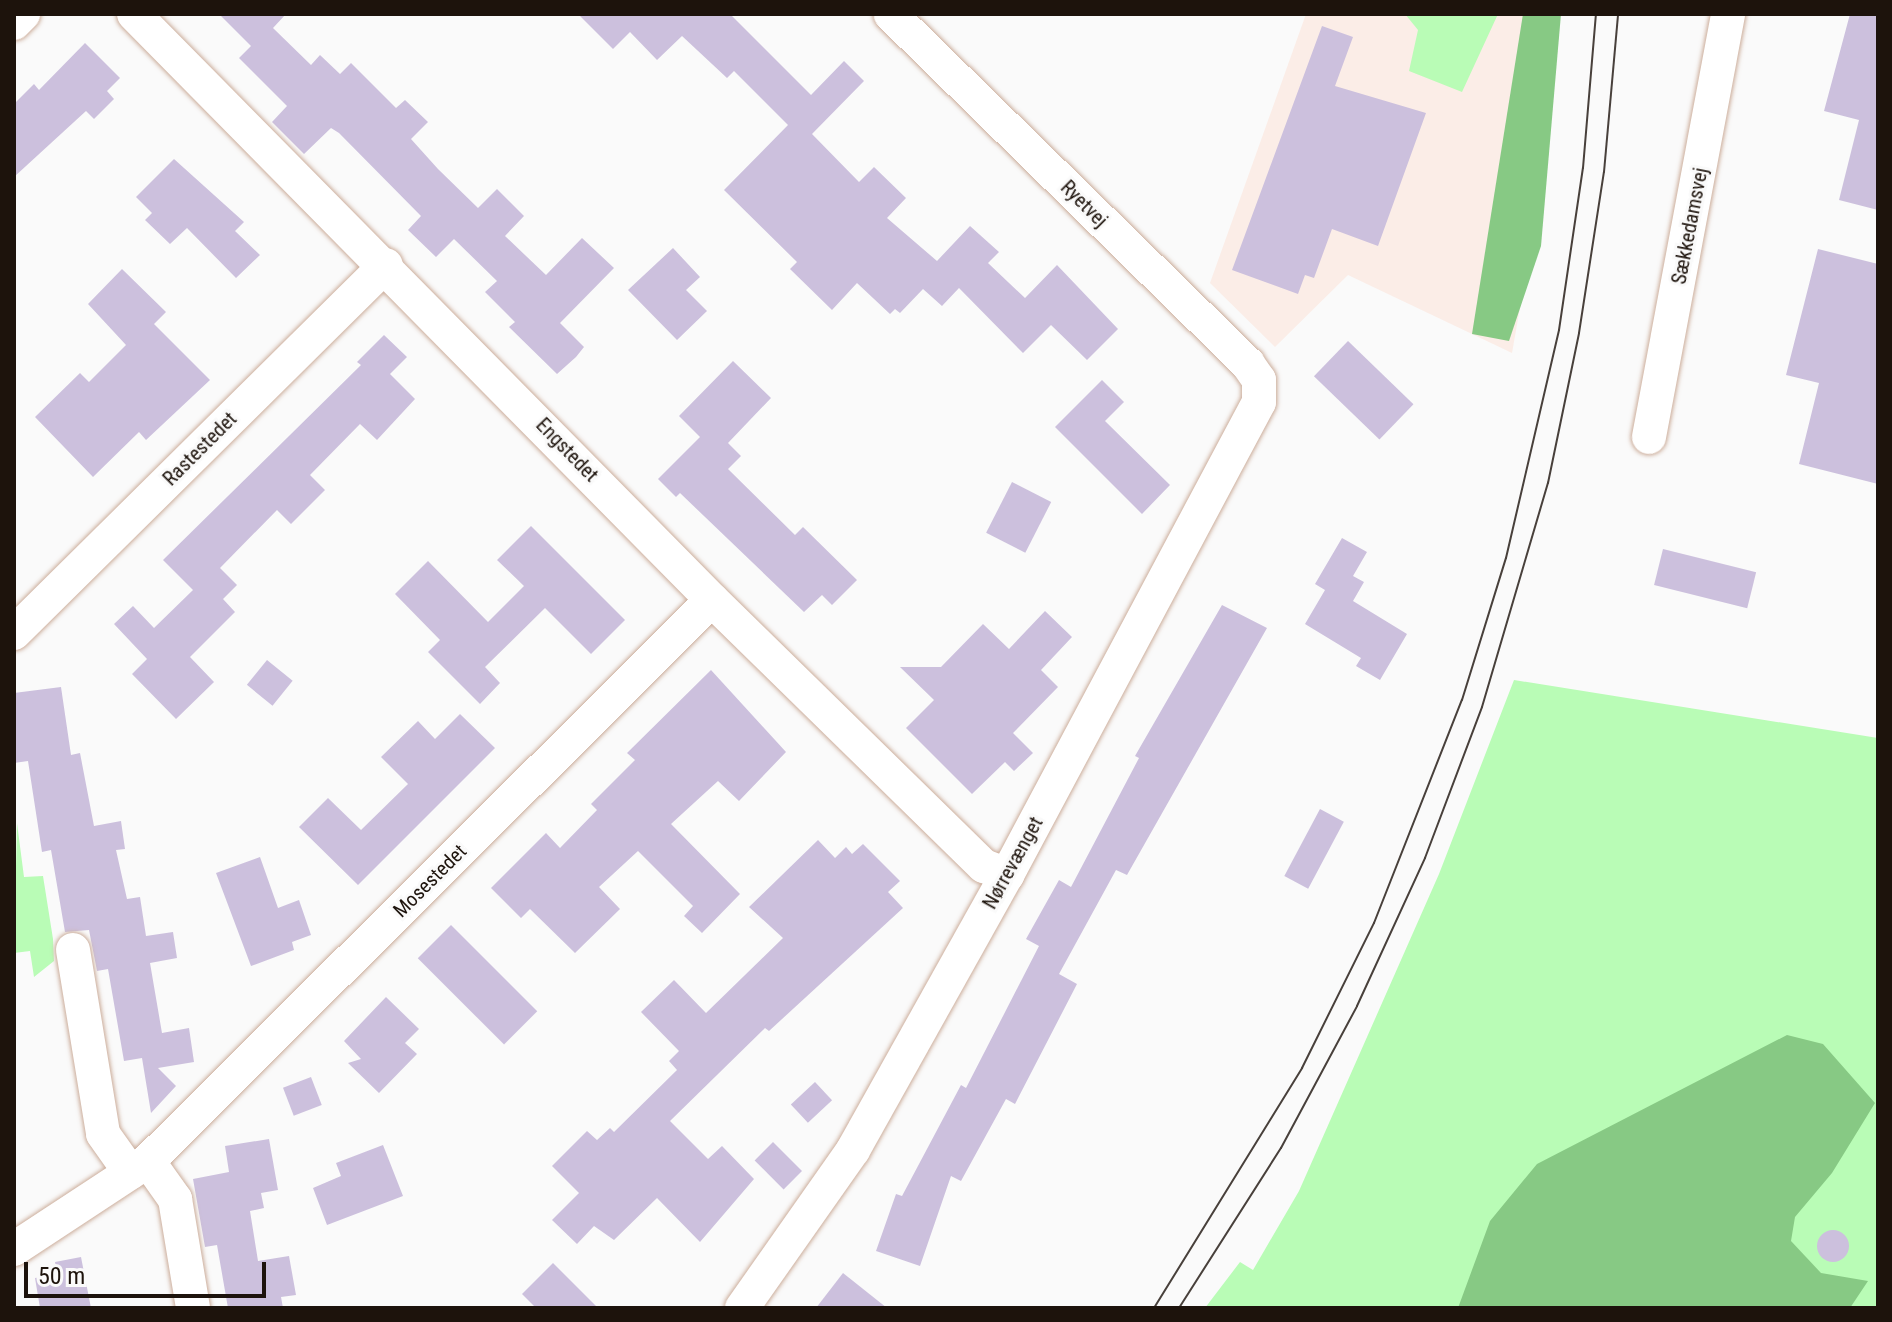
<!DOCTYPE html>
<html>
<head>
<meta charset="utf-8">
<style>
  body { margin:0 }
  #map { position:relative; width:1892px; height:1322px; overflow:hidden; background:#fafafa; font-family:"Roboto Condensed",sans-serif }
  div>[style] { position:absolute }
  .education>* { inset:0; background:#fbede7 }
  .green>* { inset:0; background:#b9fcb6 }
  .forest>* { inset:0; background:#87c984 }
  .building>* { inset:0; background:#ccc0dd; transform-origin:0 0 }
  .round { border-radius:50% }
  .roads { filter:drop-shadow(0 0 2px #ccae9c) drop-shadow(0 0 2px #ccae9c) }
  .street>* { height:34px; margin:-17px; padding:0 17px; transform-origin:17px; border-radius:17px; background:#fff }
  .tram>* { height:2px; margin:-1px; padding:0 1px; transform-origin:1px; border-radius:1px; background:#48403b }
  span { translate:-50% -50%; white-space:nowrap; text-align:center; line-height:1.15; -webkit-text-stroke:6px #fafafa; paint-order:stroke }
  .street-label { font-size:20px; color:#1d130c }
  .frame { position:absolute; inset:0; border:16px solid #1d130c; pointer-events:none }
  .scale { position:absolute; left:24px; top:1262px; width:242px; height:36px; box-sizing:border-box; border:4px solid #1d130c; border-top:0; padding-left:10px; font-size:24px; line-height:28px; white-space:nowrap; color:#1d130c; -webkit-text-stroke:6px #fafafa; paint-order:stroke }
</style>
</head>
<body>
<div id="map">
  <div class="education">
    <div style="clip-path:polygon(1306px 14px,1549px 14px,1533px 234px,1512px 353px,1348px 275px,1275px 347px,1210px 283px)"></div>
  </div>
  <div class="green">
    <div style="clip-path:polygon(1405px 14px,1498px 14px,1462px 92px,1409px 71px,1418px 30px)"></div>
    <div style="clip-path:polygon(1514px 680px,1878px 738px,1878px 1308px,1205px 1308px,1240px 1262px,1253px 1270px,1299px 1191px,1439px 874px)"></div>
    <div style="clip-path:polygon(17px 823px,24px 877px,43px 876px,53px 939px,54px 961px,34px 977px,30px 951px,14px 953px)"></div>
  </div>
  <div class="forest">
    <div style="clip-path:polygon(1523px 14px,1561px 14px,1541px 246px,1509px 341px,1472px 334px)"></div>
    <div style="clip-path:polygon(1787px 1035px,1823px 1044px,1875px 1103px,1832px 1173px,1795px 1217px,1791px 1241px,1821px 1273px,1868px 1281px,1850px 1308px,1458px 1308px,1490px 1221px,1537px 1164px)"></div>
  </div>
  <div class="building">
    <div style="clip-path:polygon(219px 14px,286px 14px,273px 28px,311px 65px,320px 55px,340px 74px,351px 63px,396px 108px,405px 100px,428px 122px,411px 139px,438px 169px,478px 208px,497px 189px,524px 216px,505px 236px,546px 275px,582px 238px,614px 268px,560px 323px,584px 347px,576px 357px,557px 374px,509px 327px,515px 322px,485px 292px,497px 281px,454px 239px,436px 257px,408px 230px,421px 216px,339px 133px,331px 128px,304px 154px,272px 122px,287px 106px,239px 58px,251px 46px)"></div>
    <div style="clip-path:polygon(578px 14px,730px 14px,811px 95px,844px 61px,864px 81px,812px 134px,859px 182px,874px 167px,906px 198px,887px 218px,937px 261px,970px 226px,999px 252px,988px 263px,1025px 298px,1057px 265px,1118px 329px,1087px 360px,1051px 325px,1023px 353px,959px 288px,942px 306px,923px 289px,900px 313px,895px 309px,890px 314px,857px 283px,832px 310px,790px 269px,797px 262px,724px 190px,788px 125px,734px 71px,727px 78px,682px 36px,657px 60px,630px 32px,613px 49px)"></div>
    <div style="clip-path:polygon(1850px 14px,1878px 14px,1878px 210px,1839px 200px,1859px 120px,1824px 111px)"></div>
    <div style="clip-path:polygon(1322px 26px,1353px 37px,1335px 86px,1426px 113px,1378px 246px,1332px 229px,1314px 278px,1305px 275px,1298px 294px,1232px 270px)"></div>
    <div style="clip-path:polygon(85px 43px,120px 78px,107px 91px,114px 99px,94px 119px,86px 111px,14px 177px,14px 104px,34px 84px,39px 90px)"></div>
    <div style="clip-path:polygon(174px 159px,244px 222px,235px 231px,260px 255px,236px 278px,187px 228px,170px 244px,145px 220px,152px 213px,136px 197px)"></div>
    <div style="clip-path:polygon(673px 248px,700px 277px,686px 290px,707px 311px,677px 340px,628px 290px)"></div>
    <div style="clip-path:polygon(1818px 249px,1878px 264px,1878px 484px,1799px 464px,1819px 383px,1786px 375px)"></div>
    <div style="clip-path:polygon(122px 269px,166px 312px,154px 324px,210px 380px,146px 440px,139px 432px,93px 477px,35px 417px,80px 373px,89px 382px,126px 345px,88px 304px)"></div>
    <div style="clip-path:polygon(384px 335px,407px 357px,390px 374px,415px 399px,377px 440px,360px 424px,310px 475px,325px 490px,291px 524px,277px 510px,220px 568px,237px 585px,223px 599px,235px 612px,190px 657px,214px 682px,176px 719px,132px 674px,147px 659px,114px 624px,133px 606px,154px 628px,193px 590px,163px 560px,361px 365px,357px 362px)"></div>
    <div style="left:1348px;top:341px;width:91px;height:49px;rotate:44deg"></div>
    <div style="clip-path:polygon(733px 361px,771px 398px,728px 443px,741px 456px,728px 469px,795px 535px,803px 527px,857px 580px,832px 605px,822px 595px,804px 612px,680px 493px,676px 497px,658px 479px,700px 437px,679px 416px)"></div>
    <div style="clip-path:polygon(1102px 380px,1124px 402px,1105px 421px,1170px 485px,1142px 514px,1055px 427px)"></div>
    <div style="left:1012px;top:482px;width:44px;height:57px;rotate:27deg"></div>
    <div style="clip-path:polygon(531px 526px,625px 620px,591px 654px,545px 608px,485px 667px,500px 683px,480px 704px,428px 652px,440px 640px,395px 594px,428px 561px,488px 622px,524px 586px,497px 560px)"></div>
    <div style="clip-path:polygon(1342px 538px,1367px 552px,1353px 576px,1364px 582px,1353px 601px,1407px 634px,1380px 680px,1356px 666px,1361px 658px,1305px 624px,1325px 590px,1315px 584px)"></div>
    <div style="left:1663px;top:549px;width:96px;height:37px;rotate:14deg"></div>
    <div style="clip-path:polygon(1222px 605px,1267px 628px,1127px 875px,1116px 870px,1059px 974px,1077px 984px,1015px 1104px,1006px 1099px,961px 1181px,951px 1176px,920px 1266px,876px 1251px,896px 1194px,902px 1196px,961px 1085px,966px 1088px,1039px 946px,1026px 939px,1059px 880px,1071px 887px,1139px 758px,1135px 756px)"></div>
    <div style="clip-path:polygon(1045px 611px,1072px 637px,1041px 670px,1058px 687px,1013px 733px,1033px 753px,1014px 771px,1005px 762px,972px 794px,906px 728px,934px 700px,900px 667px,941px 667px,983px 624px,1009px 649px)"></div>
    <div style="left:267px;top:660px;width:33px;height:32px;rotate:39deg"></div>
    <div style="clip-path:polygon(711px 670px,786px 752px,739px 801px,718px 781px,671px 824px,740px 894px,702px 933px,684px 916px,693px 906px,638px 851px,599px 887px,620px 909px,575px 953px,530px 909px,521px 918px,491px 888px,546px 833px,560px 848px,597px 810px,591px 804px,635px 760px,627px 753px)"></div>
    <div style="clip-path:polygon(61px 687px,71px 755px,80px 753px,94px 826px,121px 821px,125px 849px,116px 850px,127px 899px,140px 897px,146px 936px,173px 932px,177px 958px,150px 963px,162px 1033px,189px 1028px,194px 1062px,158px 1068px,176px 1086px,151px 1113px,142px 1058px,124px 1061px,108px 969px,97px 971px,89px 930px,65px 932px,51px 850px,42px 852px,28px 761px,14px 763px,14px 693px)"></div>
    <div style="clip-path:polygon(460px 714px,495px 748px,358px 885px,299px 827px,328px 798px,361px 830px,408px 784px,381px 757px,418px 721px,435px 739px)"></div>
    <div style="left:1320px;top:809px;width:27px;height:76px;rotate:28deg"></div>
    <div style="clip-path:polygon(818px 840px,835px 858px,846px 847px,852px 854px,863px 844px,900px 881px,888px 892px,903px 908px,769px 1031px,765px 1028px,670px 1121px,708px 1159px,722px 1146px,754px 1179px,700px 1242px,657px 1198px,614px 1240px,594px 1226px,577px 1244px,552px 1220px,579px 1193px,552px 1166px,587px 1131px,597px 1140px,610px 1128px,614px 1132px,677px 1070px,669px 1061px,679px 1051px,641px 1012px,674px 980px,706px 1013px,783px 938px,749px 907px)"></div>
    <div style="clip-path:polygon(260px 857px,278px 908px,299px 900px,311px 935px,292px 942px,294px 950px,251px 966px,216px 873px)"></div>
    <div style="left:451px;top:925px;width:122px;height:47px;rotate:45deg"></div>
    <div style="clip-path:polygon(386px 997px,419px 1029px,405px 1043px,417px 1054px,379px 1093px,348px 1063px,361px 1059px,344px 1041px)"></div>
    <div style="left:311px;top:1077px;width:30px;height:30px;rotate:69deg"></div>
    <div style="left:815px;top:1082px;width:25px;height:33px;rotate:47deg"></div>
    <div style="clip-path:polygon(269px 1139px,278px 1190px,261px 1193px,264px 1208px,250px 1211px,258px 1261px,289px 1256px,296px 1295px,281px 1297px,283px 1308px,228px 1308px,217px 1245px,205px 1247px,193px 1179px,229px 1172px,225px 1146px)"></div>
    <div style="left:773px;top:1142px;width:41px;height:26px;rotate:45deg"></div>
    <div style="clip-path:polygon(383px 1145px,403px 1196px,327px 1225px,313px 1188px,341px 1176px,336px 1163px)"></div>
    <div class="round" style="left:1817px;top:1230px;width:32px;height:32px"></div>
    <div style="clip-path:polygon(81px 1257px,91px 1308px,40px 1308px,35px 1278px,57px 1274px,55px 1262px)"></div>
    <div style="clip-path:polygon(553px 1263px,598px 1308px,536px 1308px,522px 1294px)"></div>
    <div style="clip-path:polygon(843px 1273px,887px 1308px,816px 1308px)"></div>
  </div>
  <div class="roads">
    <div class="street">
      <div style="left:134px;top:14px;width:823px;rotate:45.39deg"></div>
      <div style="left:712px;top:600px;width:380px;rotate:44.4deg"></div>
      <div style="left:984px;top:866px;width:25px;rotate:21deg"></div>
      <div style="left:14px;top:23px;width:13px;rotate:-45deg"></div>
      <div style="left:1649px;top:437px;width:430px;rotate:-79.4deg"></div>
      <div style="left:14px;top:633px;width:523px;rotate:-44.69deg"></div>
      <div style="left:73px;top:950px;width:186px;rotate:80.7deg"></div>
      <div style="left:103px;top:1134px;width:47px;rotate:54.6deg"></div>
      <div style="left:148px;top:1161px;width:47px;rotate:54.6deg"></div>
      <div style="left:175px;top:1199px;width:110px;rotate:80.6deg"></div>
      <div style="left:14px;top:1249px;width:160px;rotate:-33.3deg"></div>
      <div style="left:148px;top:1161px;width:795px;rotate:-44.85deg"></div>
      <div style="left:742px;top:1308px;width:193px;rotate:-54.9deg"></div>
      <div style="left:853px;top:1150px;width:315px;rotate:-60.8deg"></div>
      <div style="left:1007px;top:875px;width:536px;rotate:-61.95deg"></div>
      <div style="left:1259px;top:402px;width:22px;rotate:-90deg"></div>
      <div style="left:1259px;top:380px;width:19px;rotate:-125deg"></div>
      <div style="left:1248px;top:364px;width:500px;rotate:-135.6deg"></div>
    </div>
  </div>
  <div class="tram">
    <div style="left:1154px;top:1308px;width:282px;rotate:-58.3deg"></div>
    <div style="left:1302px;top:1068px;width:162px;rotate:-63.6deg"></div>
    <div style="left:1374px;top:923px;width:240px;rotate:-68.5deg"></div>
    <div style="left:1462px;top:700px;width:149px;rotate:-72.8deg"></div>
    <div style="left:1506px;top:558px;width:234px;rotate:-76.9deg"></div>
    <div style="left:1559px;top:330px;width:164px;rotate:-81.6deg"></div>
    <div style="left:1583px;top:168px;width:155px;rotate:-85.2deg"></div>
    <div style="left:1179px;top:1308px;width:190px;rotate:-57.5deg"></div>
    <div style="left:1281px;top:1148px;width:161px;rotate:-61.8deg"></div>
    <div style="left:1357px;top:1006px;width:163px;rotate:-65.3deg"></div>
    <div style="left:1425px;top:858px;width:161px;rotate:-69.3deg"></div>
    <div style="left:1482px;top:707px;width:234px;rotate:-73.6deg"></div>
    <div style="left:1548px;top:483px;width:153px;rotate:-78.3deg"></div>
    <div style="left:1579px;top:333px;width:163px;rotate:-81.2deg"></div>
    <div style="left:1604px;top:172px;width:159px;rotate:-84.9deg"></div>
  </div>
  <div class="street-label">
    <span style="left:1084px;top:204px;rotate:45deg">Ryetvej</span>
    <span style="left:1690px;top:226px;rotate:-79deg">Sækkedamsvej</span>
    <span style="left:200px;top:449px;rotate:-45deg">Rastestedet</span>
    <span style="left:567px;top:450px;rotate:46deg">Engstedet</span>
    <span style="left:1013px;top:863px;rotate:-61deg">Nørrevænget</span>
    <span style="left:430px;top:881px;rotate:-45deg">Mosestedet</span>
  </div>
  <div class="frame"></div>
  <div class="scale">50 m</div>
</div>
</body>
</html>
